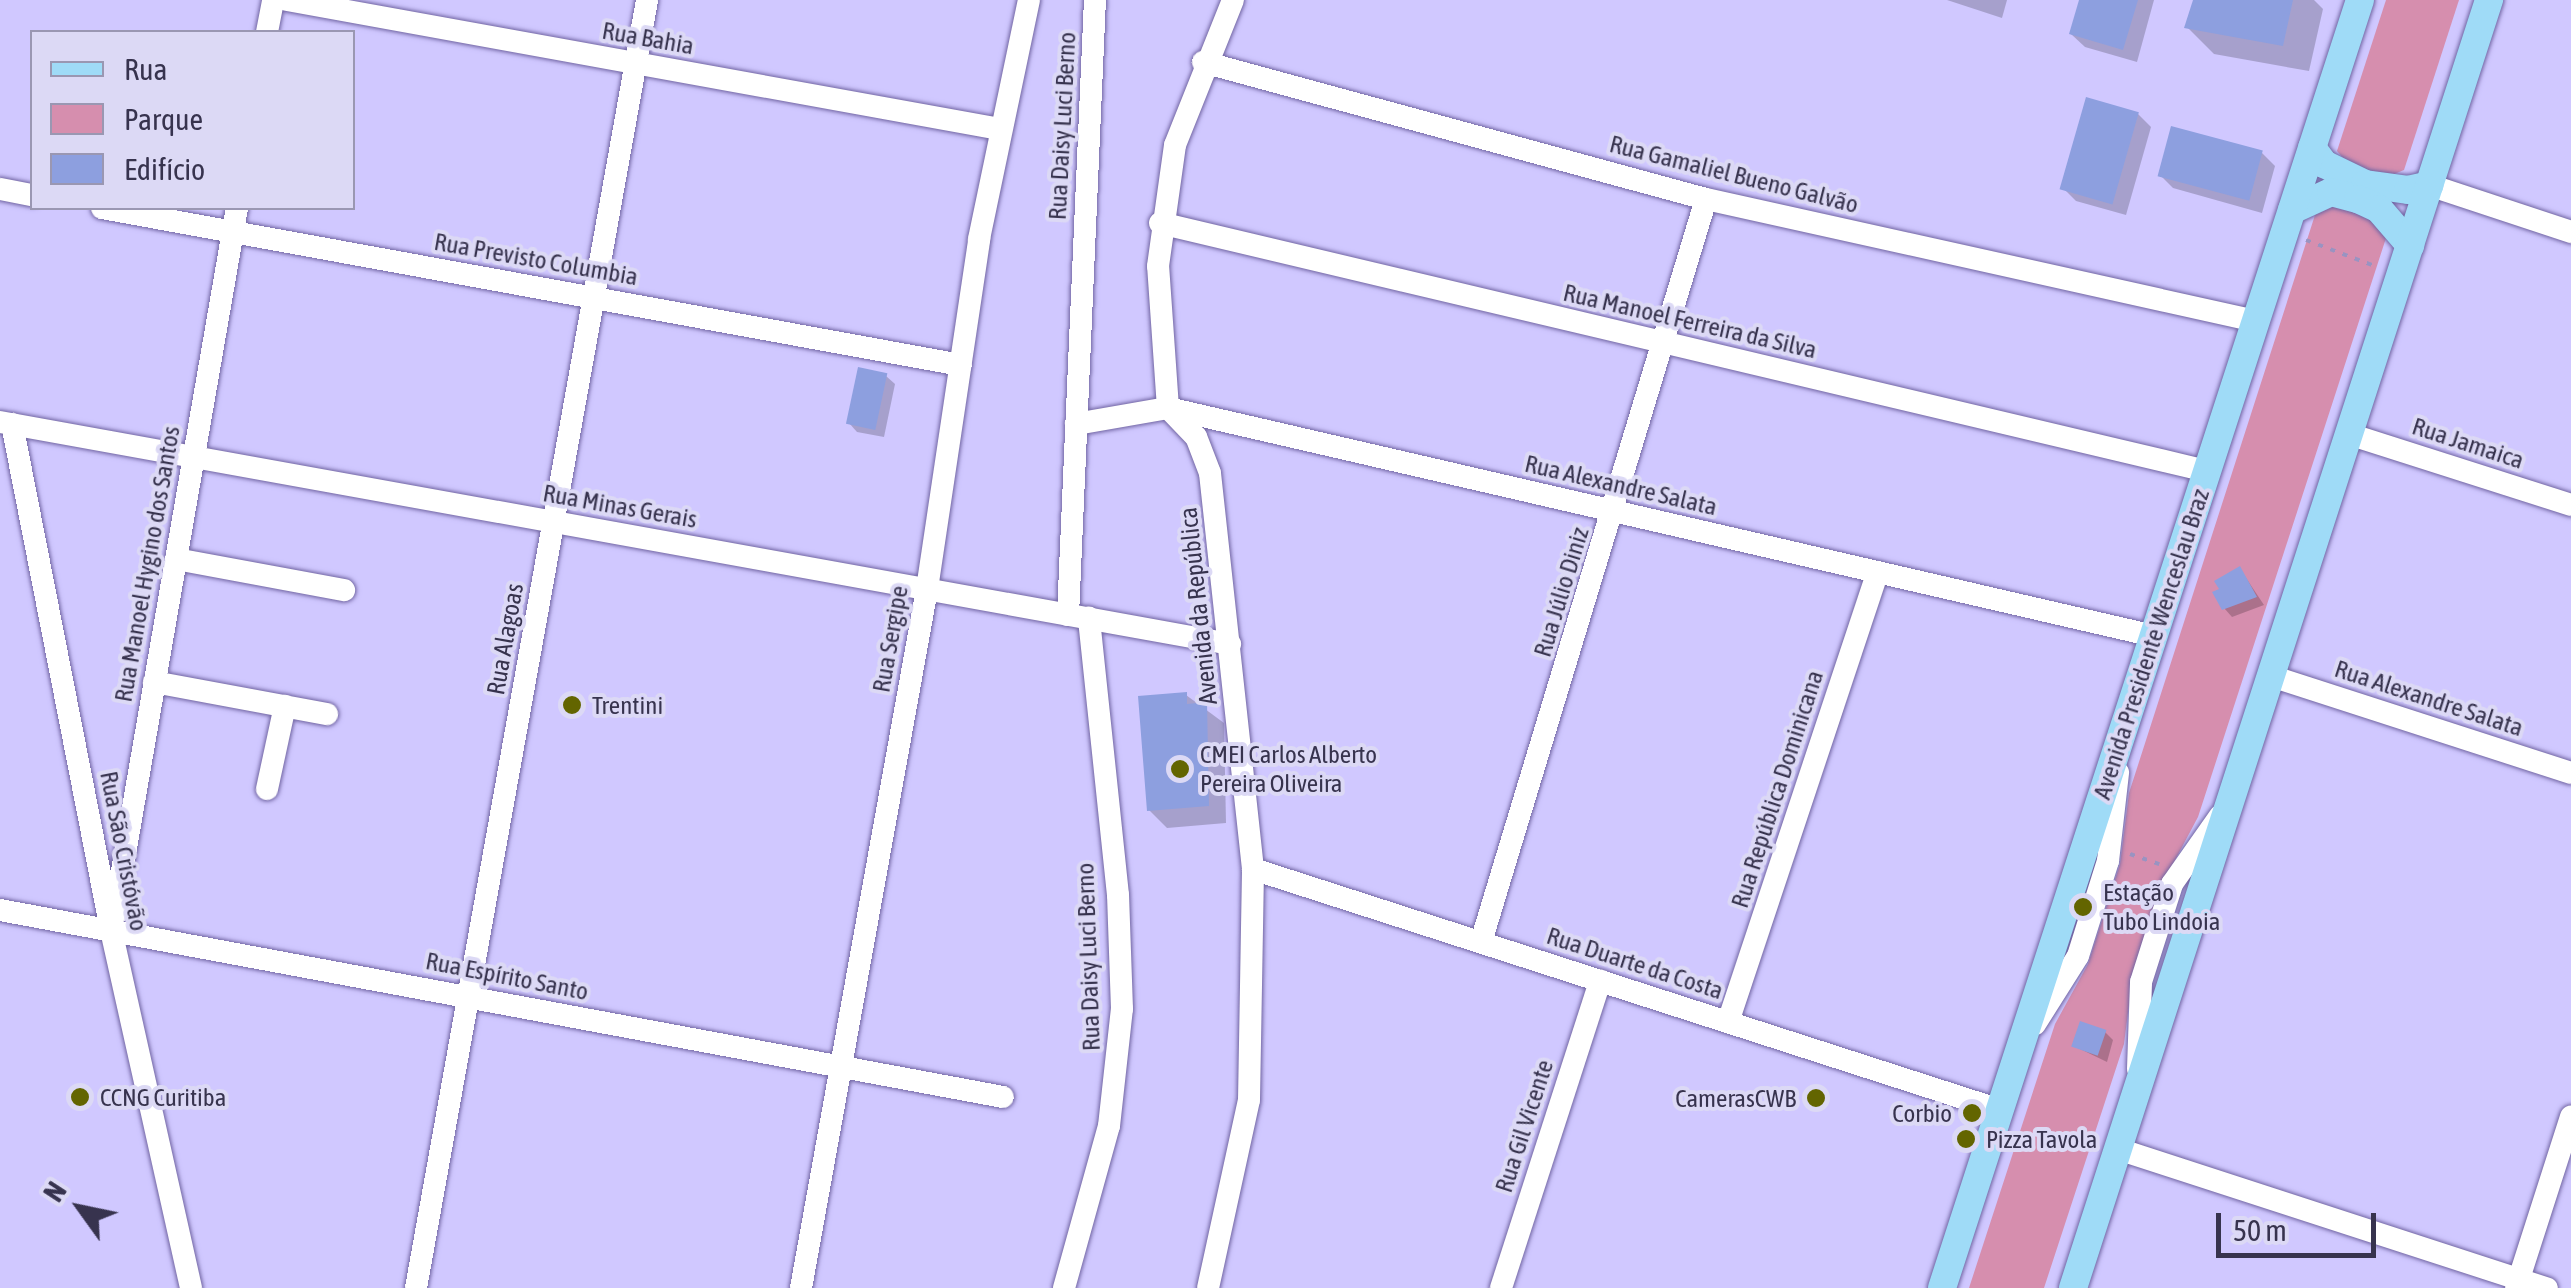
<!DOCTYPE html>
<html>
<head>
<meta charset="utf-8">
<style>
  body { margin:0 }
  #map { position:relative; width:2571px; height:1288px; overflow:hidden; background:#d0c8ff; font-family:"Asap Condensed",sans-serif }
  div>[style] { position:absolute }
  .green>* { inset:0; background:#d68eae }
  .shadow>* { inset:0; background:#0003 }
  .building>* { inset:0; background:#8d9fdf; transform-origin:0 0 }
  .path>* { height:4px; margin-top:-2px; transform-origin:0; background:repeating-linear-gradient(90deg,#9a93c1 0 5px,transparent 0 13px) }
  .roads { filter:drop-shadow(0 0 2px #7165a3) drop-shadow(0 0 2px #7165a3) }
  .minor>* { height:22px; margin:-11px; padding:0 11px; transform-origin:11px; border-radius:11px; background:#fff }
  .major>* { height:28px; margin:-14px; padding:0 14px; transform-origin:14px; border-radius:14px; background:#9fdbf7 }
  .dots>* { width:28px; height:28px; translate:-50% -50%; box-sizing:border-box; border:5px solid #dcd9f5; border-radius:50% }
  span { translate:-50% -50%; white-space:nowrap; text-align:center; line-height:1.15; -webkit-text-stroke:8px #dcd9f5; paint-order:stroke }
  .street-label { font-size:25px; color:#37334e }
  .poi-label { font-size:25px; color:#37334e }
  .left { translate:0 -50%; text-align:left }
  .right { translate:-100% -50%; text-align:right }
  .legend { position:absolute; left:30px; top:30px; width:325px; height:180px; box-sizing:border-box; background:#dcd9f5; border:2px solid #9a97b2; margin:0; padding:12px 18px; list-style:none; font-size:30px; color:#37334e }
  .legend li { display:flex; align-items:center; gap:20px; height:50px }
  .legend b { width:50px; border:2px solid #9a97b2 }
  .north { position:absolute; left:30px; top:1158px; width:100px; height:100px; -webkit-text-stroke:8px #dcd9f5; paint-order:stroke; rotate:303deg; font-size:28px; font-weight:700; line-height:40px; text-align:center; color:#37334e }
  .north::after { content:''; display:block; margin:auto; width:35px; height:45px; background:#37334e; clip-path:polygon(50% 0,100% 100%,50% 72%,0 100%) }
  .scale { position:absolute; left:2216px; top:1213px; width:160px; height:45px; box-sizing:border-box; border:5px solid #37334e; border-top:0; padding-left:12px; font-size:30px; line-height:35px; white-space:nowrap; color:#37334e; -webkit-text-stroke:8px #dcd9f5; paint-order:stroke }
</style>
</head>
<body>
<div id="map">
  <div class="green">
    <div style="clip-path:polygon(2386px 0,2459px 0,2404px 170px,2387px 177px,2349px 165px,2337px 151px)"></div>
    <div style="clip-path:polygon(2331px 205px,2376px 220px,2387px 235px,2198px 817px,2165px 879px,2132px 981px,2124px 1044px,2044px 1288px,1969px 1288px,2055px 1024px,2088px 964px,2120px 864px,2129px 793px,2315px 215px)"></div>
  </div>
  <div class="shadow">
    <div style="clip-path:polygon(1947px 0,2007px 0,2002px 18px)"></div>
    <div style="clip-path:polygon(2081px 0,2154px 0,2137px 62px,2085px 47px,2071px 34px)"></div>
    <div style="clip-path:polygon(2196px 0,2314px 0,2323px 9px,2309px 71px,2214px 54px,2187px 27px)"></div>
    <div style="clip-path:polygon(2138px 114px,2151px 127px,2126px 215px,2076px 201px,2063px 188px)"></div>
    <div style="clip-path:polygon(2262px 153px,2275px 166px,2262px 213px,2173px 188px,2160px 175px)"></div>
    <div style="clip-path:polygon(886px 376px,895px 384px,884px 437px,857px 432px,849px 423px)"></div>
    <div style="clip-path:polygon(2240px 569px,2264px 605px,2232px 617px,2224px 608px)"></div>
    <div style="clip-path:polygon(1186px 695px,1224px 723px,1226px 823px,1167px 828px,1149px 810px)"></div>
    <div style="clip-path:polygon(2105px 1032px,2113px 1040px,2107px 1062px,2074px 1046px)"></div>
  </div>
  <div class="building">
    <div style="clip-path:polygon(2079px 0,2138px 0,2123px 50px,2069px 34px)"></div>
    <div style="clip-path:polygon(2193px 0,2293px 0,2283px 46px,2184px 28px)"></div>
    <div style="left:2086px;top:97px;width:55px;height:96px;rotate:16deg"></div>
    <div style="left:2171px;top:126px;width:95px;height:52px;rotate:15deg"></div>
    <div style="left:858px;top:367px;width:30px;height:58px;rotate:12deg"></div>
    <div style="clip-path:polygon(2240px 566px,2257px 597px,2222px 610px,2212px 592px,2219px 589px,2214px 581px)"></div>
    <div style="clip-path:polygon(1187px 692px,1187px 704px,1207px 702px,1209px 806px,1147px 811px,1138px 696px)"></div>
    <div style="left:2080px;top:1021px;width:28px;height:27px;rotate:19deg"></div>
  </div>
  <div class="path">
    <div style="left:2306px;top:240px;width:76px;rotate:20.8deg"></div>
    <div style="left:2130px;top:854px;width:31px;rotate:19deg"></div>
  </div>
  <div class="roads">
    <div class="minor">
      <div style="left:287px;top:0;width:725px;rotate:10.26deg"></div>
      <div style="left:267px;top:32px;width:33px;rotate:-79deg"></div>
      <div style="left:1203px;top:62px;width:521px;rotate:15.24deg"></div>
      <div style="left:1706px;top:199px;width:563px;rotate:12.51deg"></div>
      <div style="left:2429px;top:185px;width:150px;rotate:18.3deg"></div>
      <div style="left:0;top:189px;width:33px;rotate:11deg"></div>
      <div style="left:102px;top:208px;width:873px;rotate:10.36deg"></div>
      <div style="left:1160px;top:223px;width:1076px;rotate:13.33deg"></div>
      <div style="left:0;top:422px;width:1250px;rotate:10.23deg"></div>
      <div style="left:12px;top:424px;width:516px;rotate:78.93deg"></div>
      <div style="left:111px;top:930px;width:367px;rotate:77.4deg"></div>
      <div style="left:1076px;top:424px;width:93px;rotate:-9.9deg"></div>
      <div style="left:1168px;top:408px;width:1012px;rotate:13.02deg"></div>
      <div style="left:2349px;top:434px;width:233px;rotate:17.7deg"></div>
      <div style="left:176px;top:559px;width:171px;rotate:10.5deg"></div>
      <div style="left:1068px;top:615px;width:616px;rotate:-87.49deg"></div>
      <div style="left:2271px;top:676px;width:315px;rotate:17.9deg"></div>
      <div style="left:154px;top:682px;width:176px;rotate:10.5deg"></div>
      <div style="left:267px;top:789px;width:85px;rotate:-77.8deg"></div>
      <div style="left:1253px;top:869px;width:785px;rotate:17.88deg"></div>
      <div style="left:0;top:910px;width:1020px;rotate:10.56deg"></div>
      <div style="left:114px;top:917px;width:720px;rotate:-80.16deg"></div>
      <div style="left:1481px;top:942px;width:776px;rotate:-73.15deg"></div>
      <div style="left:1728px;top:1022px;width:474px;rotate:-71.6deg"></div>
      <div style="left:2035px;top:1024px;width:80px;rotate:-57.7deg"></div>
      <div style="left:2078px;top:956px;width:100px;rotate:-72.5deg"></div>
      <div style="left:2108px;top:861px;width:89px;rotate:-83.5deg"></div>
      <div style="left:2138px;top:1069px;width:87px;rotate:-88deg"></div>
      <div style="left:2141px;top:982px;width:103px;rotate:-72.4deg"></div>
      <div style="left:2172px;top:884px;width:83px;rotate:-54.8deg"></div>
      <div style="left:2118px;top:1149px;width:451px;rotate:18deg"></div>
      <div style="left:416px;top:1288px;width:1309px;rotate:-79.83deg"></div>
      <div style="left:801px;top:1288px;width:710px;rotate:-79.78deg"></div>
      <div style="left:927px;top:589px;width:354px;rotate:-81.5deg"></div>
      <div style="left:979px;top:239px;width:244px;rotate:-78.2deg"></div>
      <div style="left:1064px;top:1288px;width:168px;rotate:-74.5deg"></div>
      <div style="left:1109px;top:1126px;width:118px;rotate:-83.7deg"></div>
      <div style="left:1122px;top:1009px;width:114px;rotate:-92deg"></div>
      <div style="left:1118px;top:895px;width:279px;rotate:-96deg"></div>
      <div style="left:1208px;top:1288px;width:192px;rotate:-77.7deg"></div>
      <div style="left:1249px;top:1100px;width:231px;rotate:-89deg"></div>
      <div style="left:1253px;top:869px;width:398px;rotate:-96.2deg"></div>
      <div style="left:1210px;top:473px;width:39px;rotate:-111deg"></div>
      <div style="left:1196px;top:437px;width:40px;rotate:-134deg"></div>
      <div style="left:1168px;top:408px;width:142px;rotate:-94deg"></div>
      <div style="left:1158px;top:266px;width:122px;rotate:-82deg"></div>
      <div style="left:1175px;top:145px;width:156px;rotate:-68.2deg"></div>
      <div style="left:1501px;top:1288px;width:323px;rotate:-72.1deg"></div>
      <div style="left:2516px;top:1288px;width:180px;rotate:-72.2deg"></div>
    </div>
    <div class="major">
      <div style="left:2312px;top:148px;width:20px;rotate:53deg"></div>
      <div style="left:2324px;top:164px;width:46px;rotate:26deg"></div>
      <div style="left:2365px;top:184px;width:43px;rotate:7.9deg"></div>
      <div style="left:2408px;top:190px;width:22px;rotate:-13deg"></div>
      <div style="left:2292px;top:210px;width:43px;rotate:-24.8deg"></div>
      <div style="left:2331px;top:192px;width:28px;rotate:15deg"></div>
      <div style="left:2358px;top:199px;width:23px;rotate:25deg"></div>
      <div style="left:2379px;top:209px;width:48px;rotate:49.3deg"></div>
      <div style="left:1942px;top:1288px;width:1354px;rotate:-72.02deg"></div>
      <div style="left:2073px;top:1288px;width:1354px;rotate:-72.1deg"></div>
    </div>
  </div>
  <div class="dots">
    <div style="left:572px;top:705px;background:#636500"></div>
    <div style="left:1180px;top:769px;background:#636500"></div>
    <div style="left:2083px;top:907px;background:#636500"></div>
    <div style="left:80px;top:1097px;background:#636500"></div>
    <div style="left:1816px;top:1098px;background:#636500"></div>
    <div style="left:1972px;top:1113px;background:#636500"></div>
    <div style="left:1966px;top:1139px;background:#636500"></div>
  </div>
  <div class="street-label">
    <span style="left:648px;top:38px;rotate:10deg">Rua Bahia</span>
    <span style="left:1062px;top:126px;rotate:-87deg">Rua Daisy Luci Berno</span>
    <span style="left:1734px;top:174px;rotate:14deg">Rua Gamaliel Bueno Galvão</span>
    <span style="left:536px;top:259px;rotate:10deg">Rua Previsto Columbia</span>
    <span style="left:1690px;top:321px;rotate:13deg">Rua Manoel Ferreira da Silva</span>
    <span style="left:2468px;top:443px;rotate:18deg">Rua Jamaica</span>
    <span style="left:1621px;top:485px;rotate:13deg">Rua Alexandre Salata</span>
    <span style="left:620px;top:506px;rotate:10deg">Rua Minas Gerais</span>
    <span style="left:147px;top:564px;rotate:-80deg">Rua Manoel Hygino dos Santos</span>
    <span style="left:1561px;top:592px;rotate:-73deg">Rua Júlio Diniz</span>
    <span style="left:1198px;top:606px;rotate:-96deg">Avenida da República</span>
    <span style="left:505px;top:639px;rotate:-80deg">Rua Alagoas</span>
    <span style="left:890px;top:639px;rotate:-80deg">Rua Sergipe</span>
    <span style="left:2151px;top:644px;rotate:-72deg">Avenida Presidente Wenceslau Braz</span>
    <span style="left:2429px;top:698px;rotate:18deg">Rua Alexandre Salata</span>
    <span style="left:1777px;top:789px;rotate:-72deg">Rua República Dominicana</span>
    <span style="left:124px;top:851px;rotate:79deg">Rua São Cristóvão</span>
    <span style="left:1088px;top:957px;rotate:-92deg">Rua Daisy Luci Berno</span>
    <span style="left:1635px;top:963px;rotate:18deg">Rua Duarte da Costa</span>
    <span style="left:507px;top:976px;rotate:11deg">Rua Espírito Santo</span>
    <span style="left:1524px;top:1126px;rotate:-72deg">Rua Gil Vicente</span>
  </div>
  <div class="poi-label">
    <span class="left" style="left:592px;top:705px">Trentini</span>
    <span class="left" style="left:1200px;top:769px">CMEI Carlos Alberto<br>Pereira Oliveira</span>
    <span class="left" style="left:2103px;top:907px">Estação<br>Tubo Lindoia</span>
    <span class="left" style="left:100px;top:1097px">CCNG Curitiba</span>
    <span class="right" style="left:1796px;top:1098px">CamerasCWB</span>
    <span class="right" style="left:1952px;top:1113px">Corbio</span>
    <span class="left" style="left:1986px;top:1139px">Pizza Tavola</span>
  </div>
  <ul class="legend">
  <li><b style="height:12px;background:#9fdbf7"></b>Rua</li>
  <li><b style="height:28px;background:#d68eae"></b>Parque</li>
  <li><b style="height:28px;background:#8d9fdf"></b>Edifício</li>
  </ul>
  <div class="north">N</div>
  <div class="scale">50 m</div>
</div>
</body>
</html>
